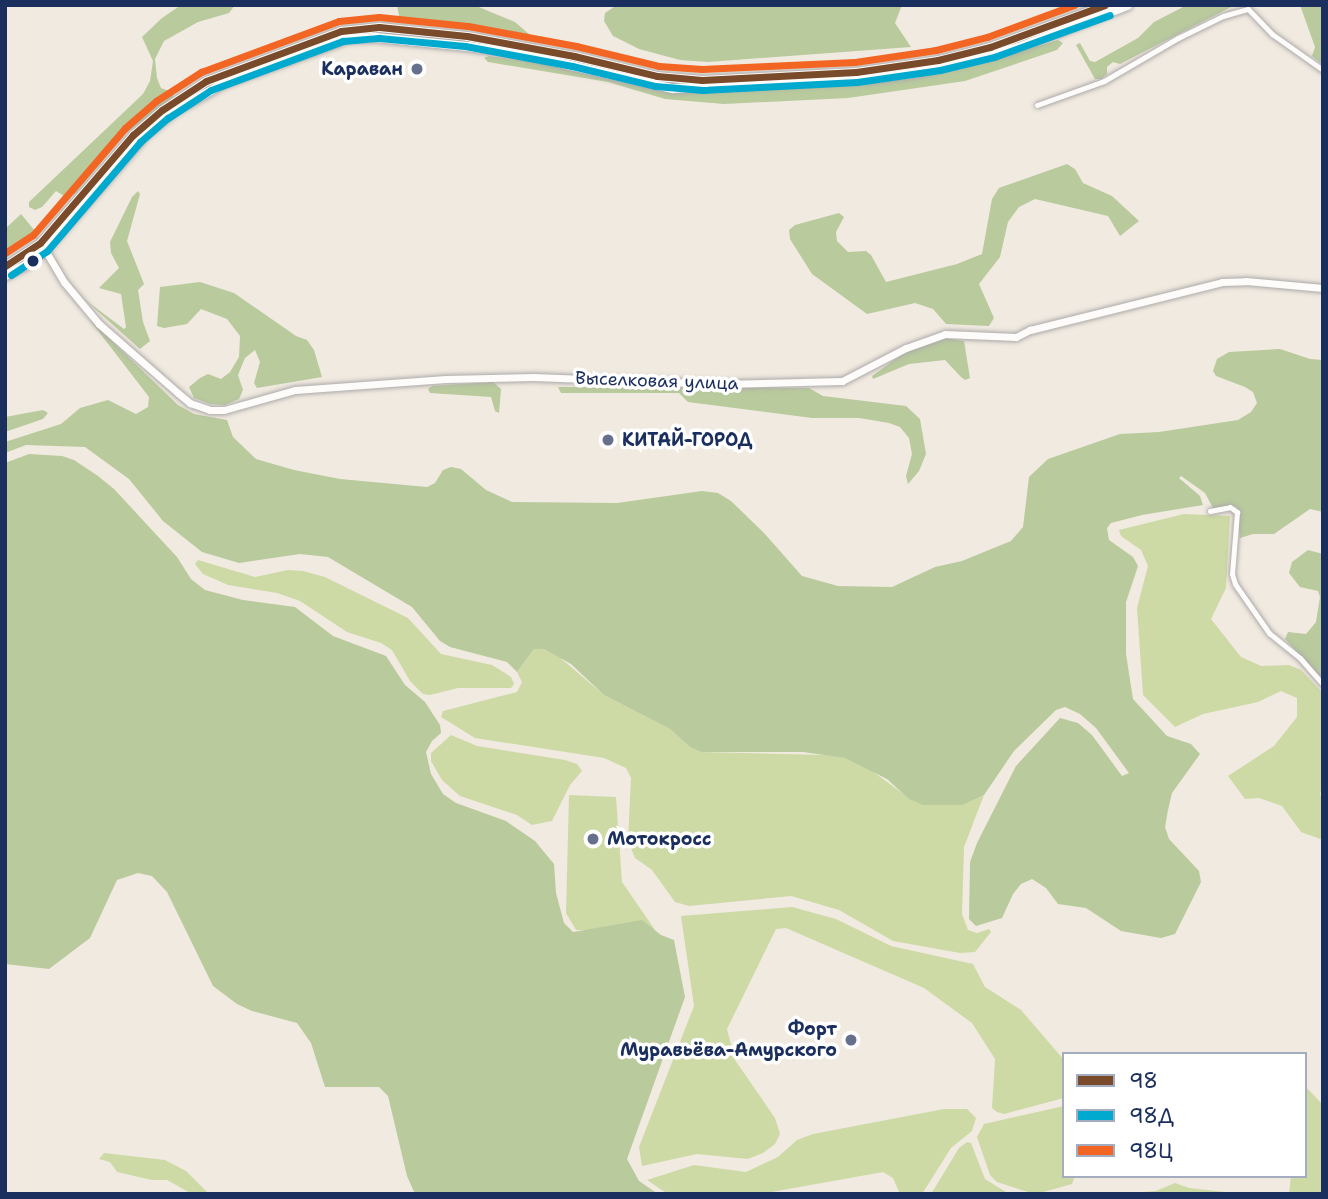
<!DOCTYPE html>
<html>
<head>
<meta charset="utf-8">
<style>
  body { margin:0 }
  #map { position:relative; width:1328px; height:1199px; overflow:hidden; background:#f1eae0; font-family:"Shantell Sans",sans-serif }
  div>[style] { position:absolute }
  .green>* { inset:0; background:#cddaa5 }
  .forest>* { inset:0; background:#b9ca9d }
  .roads { filter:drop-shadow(0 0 2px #acaaaa) drop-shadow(0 0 2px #acaaaa) }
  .minor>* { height:5px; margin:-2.5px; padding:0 2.5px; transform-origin:2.5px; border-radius:2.5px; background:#fdfcfa }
  .tertiary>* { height:7px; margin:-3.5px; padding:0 3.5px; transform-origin:3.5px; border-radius:3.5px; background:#fdfcfa }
  .primary>* { height:9px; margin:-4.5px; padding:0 4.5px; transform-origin:4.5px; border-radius:4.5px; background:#fdfcfa }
  .bus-1>* { height:7px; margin:-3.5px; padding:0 3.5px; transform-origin:3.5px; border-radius:3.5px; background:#7a4b2a }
  .bus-2>* { height:7px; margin:-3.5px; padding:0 3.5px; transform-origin:3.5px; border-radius:3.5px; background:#00a9ce }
  .bus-3>* { height:7px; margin:-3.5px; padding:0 3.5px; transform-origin:3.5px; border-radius:3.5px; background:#f26522 }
  .dots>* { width:19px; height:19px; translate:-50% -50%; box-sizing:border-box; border:4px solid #fff; border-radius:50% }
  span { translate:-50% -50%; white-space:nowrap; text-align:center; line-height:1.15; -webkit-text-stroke:7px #fff; paint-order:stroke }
  .poi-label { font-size:18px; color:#1b2f5e; font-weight:700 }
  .right { translate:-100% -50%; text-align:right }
  .left { translate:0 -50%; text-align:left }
  .street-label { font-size:18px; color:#1b2f5e }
  .frame { position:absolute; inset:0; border:7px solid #1b2f5e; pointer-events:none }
  .legend { position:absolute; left:1062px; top:1052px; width:245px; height:126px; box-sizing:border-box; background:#fff; border:2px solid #a4acbf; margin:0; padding:9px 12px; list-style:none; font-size:21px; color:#1b2f5e }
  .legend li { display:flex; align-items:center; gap:14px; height:35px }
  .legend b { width:35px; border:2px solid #a4acbf }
</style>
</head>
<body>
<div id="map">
  <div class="green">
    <div style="clip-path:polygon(1184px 514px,1230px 516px,1226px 588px,1211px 619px,1241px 657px,1261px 666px,1289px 665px,1301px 670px,1323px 693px,1323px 784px,1320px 794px,1323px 802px,1323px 840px,1301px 832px,1282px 806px,1259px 798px,1245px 799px,1228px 776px,1274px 746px,1297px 717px,1297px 698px,1281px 691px,1258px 702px,1203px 714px,1175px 727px,1143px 695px,1137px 608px,1148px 566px,1141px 550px,1121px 536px,1119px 530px)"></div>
    <div style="clip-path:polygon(198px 560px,255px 577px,288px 570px,303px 571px,325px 577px,408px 618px,441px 654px,492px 665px,511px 677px,514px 684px,511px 688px,458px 688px,430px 695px,423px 694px,410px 681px,392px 650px,381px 643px,347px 632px,300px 601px,277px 593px,228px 585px,203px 574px,195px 564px)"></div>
    <div style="clip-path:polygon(534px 649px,544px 649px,558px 656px,604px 695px,670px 729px,690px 747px,701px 752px,827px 755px,845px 758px,868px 768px,909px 798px,963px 805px,984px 795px,964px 847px,962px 914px,968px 930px,977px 933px,989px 929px,991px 932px,975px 952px,960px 953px,893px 941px,839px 910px,791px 896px,689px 906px,675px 902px,652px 870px,635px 858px,628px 841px,631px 778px,626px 768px,604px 758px,475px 738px,441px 717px,443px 711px,517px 692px,522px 682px,517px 672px)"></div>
    <div style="clip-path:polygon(451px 735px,477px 746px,565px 760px,577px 764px,582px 771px,570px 785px,552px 821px,532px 825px,517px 815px,460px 796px,442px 780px,431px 761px,431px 753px)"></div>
    <div style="clip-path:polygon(569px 795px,616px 797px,622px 882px,655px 930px,576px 930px,566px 913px)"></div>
    <div style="clip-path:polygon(792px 907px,836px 919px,891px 946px,973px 964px,985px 987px,1021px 1010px,1064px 1060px,1064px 1098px,1004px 1114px,997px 1112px,992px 1108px,995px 1059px,972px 1023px,924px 988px,786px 928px,776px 929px,727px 1029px,735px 1060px,775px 1118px,780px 1134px,775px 1144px,763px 1153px,748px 1159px,697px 1154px,642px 1166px,639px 1147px,694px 1006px,681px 916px)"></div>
    <div style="clip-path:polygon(1305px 1086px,1323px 1105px,1323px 1194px,1289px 1194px,1291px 1176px,1305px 1176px)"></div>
    <div style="clip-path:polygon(1064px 1106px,1064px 1176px,1075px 1176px,1072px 1184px,1040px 1193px,1028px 1192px,997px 1182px,990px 1175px,977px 1137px,984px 1124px)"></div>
    <div style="clip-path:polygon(944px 1109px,967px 1109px,976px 1118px,972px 1131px,951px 1148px,922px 1194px,900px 1194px,893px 1178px,883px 1172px,766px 1193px,668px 1194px,647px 1180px,694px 1165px,746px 1172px,778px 1157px,797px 1140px,813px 1134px)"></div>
    <div style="clip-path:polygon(967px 1142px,971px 1143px,985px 1179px,1009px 1194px,931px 1194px,959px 1148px)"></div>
    <div style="clip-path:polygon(104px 1153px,165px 1160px,186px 1171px,209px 1194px,192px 1194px,167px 1180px,152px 1180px,117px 1172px,110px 1162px,99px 1159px)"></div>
    <div style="clip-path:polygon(1175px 1183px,1189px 1188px,1243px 1194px,1112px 1194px,1156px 1191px)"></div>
  </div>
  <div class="forest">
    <div style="clip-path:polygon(181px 5px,235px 5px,229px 13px,198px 22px,164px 41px,155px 59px,157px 78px,161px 88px,174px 93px,173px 97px,125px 134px,75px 194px,64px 196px,56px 191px,42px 207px,35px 210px,29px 207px,29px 202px,143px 94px,150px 81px,153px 61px,142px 37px,162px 18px)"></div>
    <div style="clip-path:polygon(397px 5px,474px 5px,515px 22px,530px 35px,526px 37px,405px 22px,399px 16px)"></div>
    <div style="clip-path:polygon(617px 5px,902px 5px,895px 23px,911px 47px,708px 62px,680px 60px,639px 49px,613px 36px,604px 21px,605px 13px)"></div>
    <div style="clip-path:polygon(1187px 5px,1235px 5px,1120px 64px,1113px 62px,1107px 67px,1107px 74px,1101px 79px,1095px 79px,1076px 45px,1080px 43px,1090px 61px,1095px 62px,1138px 38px,1154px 22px)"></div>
    <div style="clip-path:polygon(1300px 5px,1323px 5px,1323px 65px,1312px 56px,1315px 47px)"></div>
    <div style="clip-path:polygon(1058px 40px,1063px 43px,1057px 50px,965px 81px,848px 98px,724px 104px,665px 99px,608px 82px,488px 62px,484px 58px,489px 56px,542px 63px,659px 91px,687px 93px,909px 79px,961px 69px)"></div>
    <div style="clip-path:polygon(1067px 164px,1075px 169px,1083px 183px,1112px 196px,1139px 221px,1120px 236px,1108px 216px,1035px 199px,1019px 207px,1008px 222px,1000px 257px,979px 284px,994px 318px,989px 326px,946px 324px,933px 309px,915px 303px,867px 314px,812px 274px,790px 239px,789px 230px,795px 225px,839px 213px,844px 217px,836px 232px,837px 241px,848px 252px,866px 251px,871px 255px,886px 282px,957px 264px,982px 254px,992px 199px,999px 188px)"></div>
    <div style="clip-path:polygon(138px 191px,140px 194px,127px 241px,144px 284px,138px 290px,143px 322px,150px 341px,140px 349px,84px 299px,124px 329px,126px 327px,121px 294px,99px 288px,119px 268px,111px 253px,110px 242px,132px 197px)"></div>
    <div style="clip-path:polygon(21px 214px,35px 231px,22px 242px,5px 249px,5px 229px)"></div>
    <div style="clip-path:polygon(200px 282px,234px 293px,296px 336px,307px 340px,314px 350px,322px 377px,257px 388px,254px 383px,260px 362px,255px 350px,245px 358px,238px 375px,243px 390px,239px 399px,225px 405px,210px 404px,194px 398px,189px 387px,200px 378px,208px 374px,221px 379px,230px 372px,239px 357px,240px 336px,227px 319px,201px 309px,187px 324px,164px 328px,157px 326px,160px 287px)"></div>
    <div style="clip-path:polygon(89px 319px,178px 405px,194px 414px,227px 420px,233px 437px,256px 459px,294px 470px,340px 479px,427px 487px,435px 483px,443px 470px,451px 467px,461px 469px,486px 490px,512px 502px,617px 503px,702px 491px,718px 493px,731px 501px,764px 533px,802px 576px,838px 586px,892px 587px,935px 567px,962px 561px,1011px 541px,1023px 527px,1029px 477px,1048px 459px,1120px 434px,1159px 432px,1238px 420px,1251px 412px,1257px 403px,1253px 392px,1245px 387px,1216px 376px,1213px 371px,1217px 359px,1229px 352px,1280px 349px,1310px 359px,1323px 360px,1323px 512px,1310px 509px,1274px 534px,1253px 534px,1240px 538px,1237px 507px,1213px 508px,1205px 493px,1181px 476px,1179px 478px,1200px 496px,1203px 505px,1142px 515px,1111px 523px,1107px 528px,1109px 540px,1133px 557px,1138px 566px,1126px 602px,1126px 654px,1133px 699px,1167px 736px,1191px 744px,1200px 754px,1172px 793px,1168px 810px,1165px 827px,1169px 839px,1199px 871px,1201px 882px,1175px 934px,1161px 938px,1121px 931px,1086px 908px,1058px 904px,1046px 888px,1032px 879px,1021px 884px,1013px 894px,1002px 918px,976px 926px,969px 919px,970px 862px,977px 843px,1016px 766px,1060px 718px,1078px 723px,1092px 735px,1122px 776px,1129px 773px,1096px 728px,1080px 714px,1065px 707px,1056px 710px,1014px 751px,984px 795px,963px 805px,923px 805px,909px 799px,887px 779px,845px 758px,803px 752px,701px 752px,690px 747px,670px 729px,604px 695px,571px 664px,544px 649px,534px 649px,517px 672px,507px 662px,450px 647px,440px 641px,412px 607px,328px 557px,300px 554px,239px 563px,202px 552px,163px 521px,129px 479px,85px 447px,26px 445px,5px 453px,5px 442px,61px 424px,80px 408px,108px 400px,136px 414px,148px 407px,149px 397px)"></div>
    <div style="clip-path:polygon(945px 338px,964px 341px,970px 378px,965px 380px,961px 377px,945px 360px,909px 364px,873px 379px,872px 376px,904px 353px)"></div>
    <div style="clip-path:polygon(493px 382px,501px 389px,499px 413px,495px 411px,491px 397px,430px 393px,428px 389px,432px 386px)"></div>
    <div style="clip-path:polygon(558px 387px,809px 388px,823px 396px,906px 406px,920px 419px,926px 454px,919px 471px,908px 484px,906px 476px,912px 454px,909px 438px,900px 427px,889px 423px,859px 418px,812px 418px,688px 402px,679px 393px,561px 393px)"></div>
    <div style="clip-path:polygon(43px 410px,48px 413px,43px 419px,5px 432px,5px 417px)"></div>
    <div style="clip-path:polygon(29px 454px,62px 456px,74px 460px,98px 476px,114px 489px,177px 557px,191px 579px,205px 590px,243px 600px,295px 607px,333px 636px,386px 656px,405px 685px,425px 702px,440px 725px,441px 733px,432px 741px,426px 752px,431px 774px,443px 794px,456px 803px,506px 821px,535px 841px,554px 864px,556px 893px,564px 923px,573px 932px,642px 920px,661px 935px,674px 940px,685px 997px,627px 1159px,639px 1181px,658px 1194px,415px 1194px,407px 1176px,388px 1096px,379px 1087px,325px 1087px,311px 1043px,297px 1023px,252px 1011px,237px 1004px,213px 986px,167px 892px,152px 876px,138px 873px,117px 880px,90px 938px,49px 969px,5px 964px,5px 463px)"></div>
    <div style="clip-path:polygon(1308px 550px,1323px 554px,1323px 680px,1285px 639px,1288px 632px,1306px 634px,1316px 622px,1320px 597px,1318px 591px,1300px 587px,1289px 573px,1292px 562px)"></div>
  </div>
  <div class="roads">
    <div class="minor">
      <div style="left:1037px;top:105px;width:71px;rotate:-19.7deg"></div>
      <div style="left:1104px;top:81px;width:86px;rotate:-30.2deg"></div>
      <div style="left:1178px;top:38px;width:50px;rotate:-26.1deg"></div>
      <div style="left:1223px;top:16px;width:26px;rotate:-16deg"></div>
      <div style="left:1248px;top:9px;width:35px;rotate:46deg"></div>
      <div style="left:1272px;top:34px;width:62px;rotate:35.2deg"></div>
      <div style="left:1210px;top:511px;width:20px;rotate:-11deg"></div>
      <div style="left:1230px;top:507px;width:9px;rotate:36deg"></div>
      <div style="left:1237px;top:512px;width:62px;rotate:94.6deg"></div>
      <div style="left:1232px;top:574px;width:10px;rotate:73deg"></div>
      <div style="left:1235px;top:584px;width:60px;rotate:55.2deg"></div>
      <div style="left:1269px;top:633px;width:40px;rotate:39deg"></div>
      <div style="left:1300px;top:658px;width:35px;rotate:49deg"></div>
    </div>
    <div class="tertiary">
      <div style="left:42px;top:245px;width:43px;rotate:59.3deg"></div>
      <div style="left:64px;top:282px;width:55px;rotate:50.2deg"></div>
      <div style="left:99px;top:324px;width:105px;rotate:41.1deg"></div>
      <div style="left:178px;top:393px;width:16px;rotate:40deg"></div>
      <div style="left:190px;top:403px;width:21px;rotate:19deg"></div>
      <div style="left:210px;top:410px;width:14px"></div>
      <div style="left:224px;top:410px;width:74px;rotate:-15.7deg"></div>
      <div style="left:295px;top:390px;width:151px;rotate:-4.2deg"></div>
      <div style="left:446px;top:379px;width:87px;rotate:-1.3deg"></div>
      <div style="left:533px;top:377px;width:190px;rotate:2.1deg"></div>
      <div style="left:723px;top:384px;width:119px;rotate:-1.4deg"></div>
      <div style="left:842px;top:381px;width:72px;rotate:-27.3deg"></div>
      <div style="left:906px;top:348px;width:41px;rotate:-19.7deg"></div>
      <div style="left:945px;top:334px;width:71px;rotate:2.4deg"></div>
      <div style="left:1016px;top:337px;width:16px;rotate:-27deg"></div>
      <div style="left:1030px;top:330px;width:198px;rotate:-14deg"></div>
      <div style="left:1222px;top:282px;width:24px;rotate:-2deg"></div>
      <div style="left:1246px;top:281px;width:77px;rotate:5.2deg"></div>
    </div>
    <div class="primary">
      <div style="left:5px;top:266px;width:42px;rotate:-33.3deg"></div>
      <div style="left:40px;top:243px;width:143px;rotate:-49.3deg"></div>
      <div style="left:133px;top:135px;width:38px;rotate:-41deg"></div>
      <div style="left:162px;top:110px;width:53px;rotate:-33.4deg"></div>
      <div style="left:206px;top:81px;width:144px;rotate:-20.3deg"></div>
      <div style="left:341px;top:31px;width:38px;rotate:-6deg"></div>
      <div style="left:379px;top:27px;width:88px;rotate:5.8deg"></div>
      <div style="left:467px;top:36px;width:109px;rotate:10.6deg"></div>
      <div style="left:574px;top:56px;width:85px;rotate:13.5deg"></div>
      <div style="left:657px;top:76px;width:45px;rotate:5.1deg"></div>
      <div style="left:702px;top:80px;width:154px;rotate:-3deg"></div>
      <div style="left:856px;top:72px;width:83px;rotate:-8.3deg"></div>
      <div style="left:938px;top:60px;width:54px;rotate:-14deg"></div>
      <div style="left:990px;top:47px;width:123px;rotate:-19.9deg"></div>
      <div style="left:5px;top:275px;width:22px;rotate:-27deg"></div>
      <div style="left:25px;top:265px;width:26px;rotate:-39deg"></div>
      <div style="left:45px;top:249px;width:152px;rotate:-49deg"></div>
      <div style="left:145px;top:134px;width:36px;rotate:-39deg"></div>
      <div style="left:173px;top:111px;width:57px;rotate:-29.2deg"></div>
      <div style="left:223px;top:83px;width:132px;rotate:-19.9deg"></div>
      <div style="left:347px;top:38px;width:29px;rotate:-2deg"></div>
      <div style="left:376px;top:37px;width:92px;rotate:5.6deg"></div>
      <div style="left:468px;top:46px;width:55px;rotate:8.4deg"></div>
      <div style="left:522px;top:54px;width:154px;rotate:12.8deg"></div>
      <div style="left:672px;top:88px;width:201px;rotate:-2.8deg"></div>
      <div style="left:873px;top:78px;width:45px;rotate:-7.6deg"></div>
      <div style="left:918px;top:72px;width:103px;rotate:-14deg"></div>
      <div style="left:1018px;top:47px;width:117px;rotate:-21.1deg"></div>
    </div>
  </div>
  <div class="bus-1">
    <div style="left:5px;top:266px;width:42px;rotate:-33.3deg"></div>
    <div style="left:40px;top:243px;width:143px;rotate:-49.3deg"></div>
    <div style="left:133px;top:135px;width:38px;rotate:-41deg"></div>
    <div style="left:162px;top:110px;width:53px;rotate:-33.4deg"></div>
    <div style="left:206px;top:81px;width:144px;rotate:-20.3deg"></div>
    <div style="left:341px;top:31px;width:38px;rotate:-6deg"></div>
    <div style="left:379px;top:27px;width:88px;rotate:5.8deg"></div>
    <div style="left:467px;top:36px;width:109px;rotate:10.6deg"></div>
    <div style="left:574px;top:56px;width:85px;rotate:13.5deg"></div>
    <div style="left:657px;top:76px;width:45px;rotate:5.1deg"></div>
    <div style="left:702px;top:80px;width:154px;rotate:-3deg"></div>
    <div style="left:856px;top:72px;width:83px;rotate:-8.3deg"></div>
    <div style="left:938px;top:60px;width:54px;rotate:-14deg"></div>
    <div style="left:990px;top:47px;width:122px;rotate:-20.1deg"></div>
  </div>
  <div class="bus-2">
    <div style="left:11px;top:275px;width:43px;rotate:-33.7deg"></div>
    <div style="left:47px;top:251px;width:143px;rotate:-49.5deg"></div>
    <div style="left:140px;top:142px;width:37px;rotate:-41deg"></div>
    <div style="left:168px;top:118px;width:51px;rotate:-33.1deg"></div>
    <div style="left:211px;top:90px;width:141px;rotate:-20.4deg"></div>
    <div style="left:343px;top:41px;width:36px;rotate:-5deg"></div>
    <div style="left:379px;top:38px;width:86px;rotate:5.3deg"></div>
    <div style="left:465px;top:46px;width:109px;rotate:10.6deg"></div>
    <div style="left:572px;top:66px;width:85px;rotate:13.5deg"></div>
    <div style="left:655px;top:86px;width:48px;rotate:4.8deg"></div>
    <div style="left:703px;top:90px;width:154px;rotate:-3deg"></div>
    <div style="left:857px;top:82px;width:84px;rotate:-8.2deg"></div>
    <div style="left:940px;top:70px;width:56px;rotate:-13.5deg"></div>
    <div style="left:994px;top:57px;width:123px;rotate:-19.9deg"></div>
  </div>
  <div class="bus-3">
    <div style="left:5px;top:253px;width:33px;rotate:-33deg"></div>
    <div style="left:33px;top:235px;width:141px;rotate:-49.3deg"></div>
    <div style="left:125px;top:128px;width:41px;rotate:-41.1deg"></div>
    <div style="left:156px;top:101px;width:54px;rotate:-32.8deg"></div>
    <div style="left:201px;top:72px;width:147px;rotate:-20.3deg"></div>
    <div style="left:339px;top:21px;width:40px;rotate:-5.7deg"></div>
    <div style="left:379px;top:17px;width:89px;rotate:5.8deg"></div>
    <div style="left:468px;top:26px;width:110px;rotate:10.5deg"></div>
    <div style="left:576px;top:46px;width:85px;rotate:13.5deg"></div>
    <div style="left:659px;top:66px;width:43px;rotate:4deg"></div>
    <div style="left:702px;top:69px;width:153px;rotate:-2.6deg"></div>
    <div style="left:855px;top:62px;width:82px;rotate:-8.4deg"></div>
    <div style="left:936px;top:50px;width:53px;rotate:-14.3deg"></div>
    <div style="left:987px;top:37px;width:93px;rotate:-20.2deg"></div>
  </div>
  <div class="dots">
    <div style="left:417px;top:69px;background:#66708c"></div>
    <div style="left:33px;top:261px;background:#1b2f5e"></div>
    <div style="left:608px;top:440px;background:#66708c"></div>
    <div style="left:593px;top:839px;background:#66708c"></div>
    <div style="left:851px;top:1040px;background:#66708c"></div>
  </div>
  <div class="poi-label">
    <span class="right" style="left:403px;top:69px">Караван</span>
    <span class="left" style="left:622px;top:440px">КИТАЙ-ГОРОД</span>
    <span class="left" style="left:607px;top:839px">Мотокросс</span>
    <span class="right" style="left:837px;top:1040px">Форт<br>Муравьёва-Амурского</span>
  </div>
  <div class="street-label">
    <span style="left:657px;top:381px;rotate:2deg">Выселковая улица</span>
  </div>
  <div class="frame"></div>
  <ul class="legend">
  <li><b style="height:9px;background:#7a4b2a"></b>98</li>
  <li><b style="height:9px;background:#00a9ce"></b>98Д</li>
  <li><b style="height:9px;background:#f26522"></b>98Ц</li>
  </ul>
</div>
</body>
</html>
